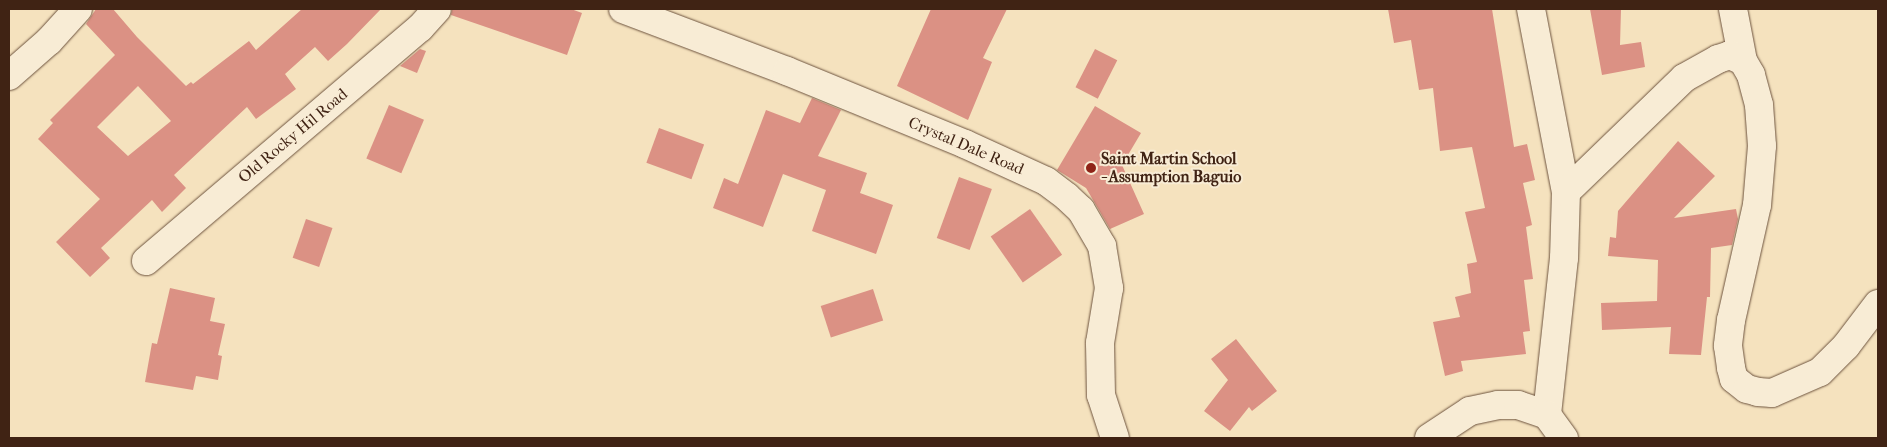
<!DOCTYPE html>
<html>
<head>
<meta charset="utf-8">
<style>
  body { margin:0 }
  #map { position:relative; width:1887px; height:447px; overflow:hidden; background:#f5e2be; font-family:"IM FELL French Canon",serif }
  div>[style] { position:absolute }
  .building>* { inset:0; background:#db9184; transform-origin:0 0 }
  .roads { filter:drop-shadow(0 0 1px #6d533e) drop-shadow(0 0 1px #6d533e) }
  .minor>* { height:28px; margin:-14px; padding:0 14px; transform-origin:14px; border-radius:14px; background:#f8ecd5 }
  .dots>* { width:14px; height:14px; translate:-50% -50%; box-sizing:border-box; border:2px solid #f8ecd5; border-radius:50% }
  span { translate:-50% -50%; white-space:nowrap; text-align:center; line-height:1.15; -webkit-text-stroke:4px #f8ecd5; paint-order:stroke }
  .street-label { font-size:16px; color:#402314 }
  .poi-label { font-size:16px; color:#402314; font-weight:700 }
  .left { translate:0 -50%; text-align:left }
  .frame { position:absolute; inset:0; border:10px solid #402314; pointer-events:none }
</style>
</head>
<body>
<div id="map">
  <div class="building">
    <div style="clip-path:polygon(evenodd,96px 9px,113px 9px,137px 37px,186px 86px,191px 82px,193px 84px,249px 41px,256px 50px,302px 9px,381px 9px,347px 44px,328px 61px,315px 47px,285px 74px,296px 89px,256px 119px,247px 107px,174px 175px,186px 188px,162px 212px,152px 200px,101px 248px,110px 258px,90px 277px,56px 242px,100px 199px,38px 139px,53px 123px,50px 120px,115px 55px,86px 24px,96px 9px,138px 86px,171px 121px,128px 156px,97px 127px,138px 86px)"></div>
    <div style="clip-path:polygon(452px 9px,571px 9px,582px 13px,567px 55px,451px 15px)"></div>
    <div style="clip-path:polygon(931px 9px,1007px 9px,983px 58px,992px 62px,968px 120px,897px 86px)"></div>
    <div style="clip-path:polygon(1388px 9px,1492px 9px,1514px 147px,1527px 144px,1535px 180px,1523px 183px,1532px 225px,1526px 227px,1533px 279px,1524px 280px,1530px 331px,1523px 332px,1526px 354px,1461px 361px,1463px 371px,1445px 376px,1433px 322px,1460px 317px,1455px 297px,1471px 293px,1467px 264px,1477px 262px,1465px 212px,1485px 208px,1472px 147px,1440px 151px,1433px 88px,1419px 90px,1411px 40px,1394px 43px)"></div>
    <div style="clip-path:polygon(1590px 9px,1621px 9px,1620px 45px,1641px 42px,1645px 67px,1602px 75px)"></div>
    <div style="clip-path:polygon(420px 49px,426px 51px,417px 73px,400px 66px)"></div>
    <div style="left:1095px;top:49px;width:25px;height:43px;rotate:27deg"></div>
    <div style="clip-path:polygon(812px 98px,841px 110px,818px 156px,867px 173px,860px 193px,893px 205px,876px 254px,812px 231px,826px 190px,783px 174px,763px 227px,713px 208px,724px 178px,738px 184px,766px 110px,800px 123px)"></div>
    <div style="left:389px;top:105px;width:38px;height:58px;rotate:23deg"></div>
    <div style="clip-path:polygon(1095px 106px,1141px 133px,1122px 165px,1144px 214px,1110px 229px,1086px 188px,1057px 170px)"></div>
    <div style="left:659px;top:128px;width:48px;height:37px;rotate:20deg"></div>
    <div style="clip-path:polygon(1678px 141px,1715px 176px,1674px 218px,1736px 209px,1738px 219px,1732px 245px,1711px 248px,1710px 297px,1707px 297px,1701px 355px,1669px 354px,1671px 327px,1602px 330px,1601px 303px,1657px 301px,1658px 260px,1608px 256px,1610px 237px,1616px 238px,1618px 211px)"></div>
    <div style="left:959px;top:177px;width:35px;height:65px;rotate:20deg"></div>
    <div style="left:1030px;top:209px;width:56px;height:48px;rotate:55deg"></div>
    <div style="left:306px;top:219px;width:28px;height:41px;rotate:19deg"></div>
    <div style="clip-path:polygon(170px 288px,215px 298px,210px 321px,225px 324px,218px 355px,222px 356px,218px 380px,196px 376px,193px 390px,145px 382px,152px 343px,157px 344px)"></div>
    <div style="left:873px;top:289px;width:33px;height:55px;rotate:72deg"></div>
    <div style="clip-path:polygon(1236px 339px,1277px 391px,1252px 411px,1249px 407px,1230px 431px,1204px 411px,1228px 380px,1211px 359px)"></div>
  </div>
  <div class="roads">
    <div class="minor">
      <div style="left:623px;top:9px;width:175px;rotate:20.7deg"></div>
      <div style="left:787px;top:71px;width:192px;rotate:22.3deg"></div>
      <div style="left:965px;top:144px;width:89px;rotate:24.6deg"></div>
      <div style="left:1046px;top:181px;width:26px;rotate:37deg"></div>
      <div style="left:1067px;top:197px;width:19px;rotate:43deg"></div>
      <div style="left:1081px;top:210px;width:42px;rotate:59.7deg"></div>
      <div style="left:1102px;top:246px;width:43px;rotate:80.5deg"></div>
      <div style="left:1109px;top:288px;width:56px;rotate:99.3deg"></div>
      <div style="left:1100px;top:343px;width:52px;rotate:88.9deg"></div>
      <div style="left:1101px;top:395px;width:45px;rotate:72deg"></div>
      <div style="left:1531px;top:9px;width:186px;rotate:79.2deg"></div>
      <div style="left:1566px;top:192px;width:66px;rotate:91.7deg"></div>
      <div style="left:1564px;top:258px;width:158px;rotate:96.2deg"></div>
      <div style="left:1733px;top:9px;width:53px;rotate:79.1deg"></div>
      <div style="left:1743px;top:61px;width:16px;rotate:60deg"></div>
      <div style="left:1751px;top:75px;width:31px;rotate:75deg"></div>
      <div style="left:1759px;top:105px;width:41px;rotate:85.8deg"></div>
      <div style="left:1762px;top:146px;width:59px;rotate:94.8deg"></div>
      <div style="left:1757px;top:205px;width:118px;rotate:102.7deg"></div>
      <div style="left:1731px;top:320px;width:26px;rotate:97deg"></div>
      <div style="left:1728px;top:346px;width:22px;rotate:82deg"></div>
      <div style="left:1731px;top:368px;width:11px;rotate:75deg"></div>
      <div style="left:1734px;top:379px;width:16px;rotate:38deg"></div>
      <div style="left:1747px;top:389px;width:11px;rotate:15deg"></div>
      <div style="left:1758px;top:392px;width:14px;rotate:4deg"></div>
      <div style="left:1772px;top:393px;width:52px;rotate:-23.6deg"></div>
      <div style="left:1820px;top:372px;width:37px;rotate:-45deg"></div>
      <div style="left:1846px;top:346px;width:53px;rotate:-52.7deg"></div>
      <div style="left:9px;top:76px;width:53px;rotate:-41.2deg"></div>
      <div style="left:49px;top:41px;width:43px;rotate:-47.8deg"></div>
      <div style="left:1566px;top:192px;width:164px;rotate:-44deg"></div>
      <div style="left:1684px;top:78px;width:39px;rotate:-29deg"></div>
      <div style="left:1718px;top:59px;width:13px;rotate:-18deg"></div>
      <div style="left:1730px;top:55px;width:14px;rotate:25deg"></div>
      <div style="left:146px;top:261px;width:360px;rotate:-40.4deg"></div>
      <div style="left:420px;top:28px;width:25px;rotate:-48deg"></div>
      <div style="left:1429px;top:438px;width:49px;rotate:-33.4deg"></div>
      <div style="left:1470px;top:411px;width:29px;rotate:-12deg"></div>
      <div style="left:1498px;top:405px;width:20px"></div>
      <div style="left:1518px;top:405px;width:31px;rotate:19deg"></div>
      <div style="left:1547px;top:415px;width:29px;rotate:54deg"></div>
    </div>
  </div>
  <div class="dots">
    <div style="left:1091px;top:168px;background:#8f2418"></div>
  </div>
  <div class="street-label">
    <span style="left:293px;top:136px;rotate:-40deg">Old Rocky Hil Road</span>
    <span style="left:966px;top:146px;rotate:23deg">Crystal Dale Road</span>
  </div>
  <div class="poi-label">
    <span class="left" style="left:1101px;top:168px">Saint Martin School<br>- Assumption Baguio</span>
  </div>
  <div class="frame"></div>
</div>
</body>
</html>
